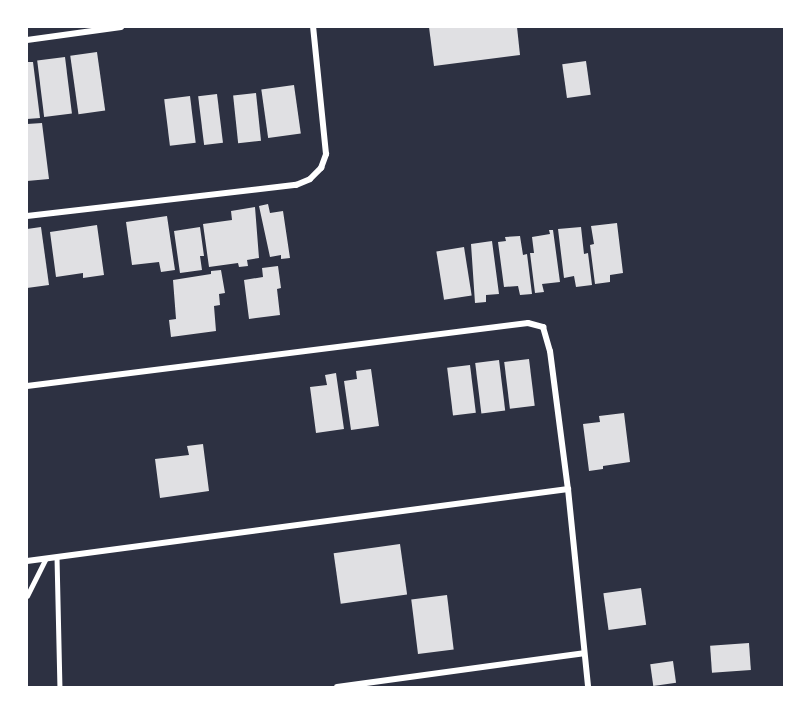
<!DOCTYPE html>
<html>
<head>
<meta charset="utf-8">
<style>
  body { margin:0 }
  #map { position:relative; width:811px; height:714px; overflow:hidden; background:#2d3142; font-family:Literata,serif }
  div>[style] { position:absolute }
  .building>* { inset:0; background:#e0e0e3; transform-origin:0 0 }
  .service>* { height:4.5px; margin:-2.25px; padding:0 2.25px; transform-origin:2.25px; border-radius:2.25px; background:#fff }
  .minor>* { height:6px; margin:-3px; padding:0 3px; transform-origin:3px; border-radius:3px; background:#fff }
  span { translate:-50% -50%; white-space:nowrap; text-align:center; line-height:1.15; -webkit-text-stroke:6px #fff; paint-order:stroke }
  .frame { position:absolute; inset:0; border:28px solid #fff; pointer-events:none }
</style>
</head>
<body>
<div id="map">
  <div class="building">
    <div style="clip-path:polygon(429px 27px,517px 27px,520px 55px,434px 66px)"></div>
    <div style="left:97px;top:52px;width:59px;height:27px;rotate:82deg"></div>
    <div style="left:65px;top:57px;width:57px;height:28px;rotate:83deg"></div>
    <div style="left:586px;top:61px;width:34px;height:24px;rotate:82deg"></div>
    <div style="clip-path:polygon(27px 62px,33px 62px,40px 118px,27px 119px)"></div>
    <div style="left:294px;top:85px;width:49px;height:33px;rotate:82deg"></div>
    <div style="left:256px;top:93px;width:48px;height:23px;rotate:84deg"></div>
    <div style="left:217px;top:94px;width:49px;height:19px;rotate:83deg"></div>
    <div style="left:190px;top:96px;width:47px;height:26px;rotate:83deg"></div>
    <div style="clip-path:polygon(42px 123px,49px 179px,27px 181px,27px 124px)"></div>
    <div style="clip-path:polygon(268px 204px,270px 213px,283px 211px,290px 258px,281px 259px,281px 255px,270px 257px,259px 206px)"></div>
    <div style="clip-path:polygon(255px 207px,259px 258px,247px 260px,248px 266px,239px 267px,238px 263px,209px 267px,203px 224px,232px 220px,231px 211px)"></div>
    <div style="clip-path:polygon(167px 216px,175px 270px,161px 272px,159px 262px,132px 265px,126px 222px)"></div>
    <div style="clip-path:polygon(617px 223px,623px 273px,610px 275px,610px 282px,595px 284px,590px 245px,594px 244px,591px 226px)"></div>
    <div style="clip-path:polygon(97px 225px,104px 275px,83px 278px,83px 273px,56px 277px,50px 232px)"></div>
    <div style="clip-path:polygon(41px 227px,49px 285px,27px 288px,27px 229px)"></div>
    <div style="clip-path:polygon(200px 227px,204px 256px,200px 256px,202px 270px,180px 273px,174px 231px)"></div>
    <div style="clip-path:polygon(581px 227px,584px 254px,588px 253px,592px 285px,576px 287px,574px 276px,564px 278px,558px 229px)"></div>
    <div style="clip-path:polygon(549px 230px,553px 230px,560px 282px,542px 284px,544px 292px,535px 293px,530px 253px,534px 253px,532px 237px,550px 234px)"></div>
    <div style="clip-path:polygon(520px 236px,523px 255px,527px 254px,532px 294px,520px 295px,518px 286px,504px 287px,498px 242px,506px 241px,505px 237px)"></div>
    <div style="clip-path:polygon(492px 241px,499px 294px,486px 295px,486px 302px,475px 303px,471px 244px)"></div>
    <div style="left:464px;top:247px;width:49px;height:28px;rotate:81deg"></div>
    <div style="clip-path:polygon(278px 266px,281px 288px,277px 289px,280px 315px,249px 319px,244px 280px,263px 277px,262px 268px)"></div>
    <div style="clip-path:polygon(221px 270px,225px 293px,219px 294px,220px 305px,214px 306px,216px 331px,171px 337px,169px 320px,176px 319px,173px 280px,211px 274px,211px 271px)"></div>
    <div style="left:529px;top:359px;width:47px;height:25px;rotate:83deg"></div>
    <div style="left:499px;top:360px;width:51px;height:24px;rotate:83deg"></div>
    <div style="left:470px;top:365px;width:48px;height:23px;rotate:83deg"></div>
    <div style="clip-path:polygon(371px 369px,379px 426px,351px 430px,344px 381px,357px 379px,356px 371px)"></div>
    <div style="clip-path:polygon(336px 373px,344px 429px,316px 433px,310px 387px,327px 385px,325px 375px)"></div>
    <div style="clip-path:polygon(624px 413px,630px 462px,603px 466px,603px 469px,589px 471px,583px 424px,600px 422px,599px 416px)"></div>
    <div style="clip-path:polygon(203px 444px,209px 491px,160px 498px,155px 459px,189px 455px,187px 446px)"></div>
    <div style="left:400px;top:544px;width:51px;height:67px;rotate:82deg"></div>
    <div style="left:641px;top:588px;width:37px;height:38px;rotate:82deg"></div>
    <div style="left:447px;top:595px;width:55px;height:36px;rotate:83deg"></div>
    <div style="left:749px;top:643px;width:27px;height:39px;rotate:86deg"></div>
    <div style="left:673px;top:661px;width:22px;height:23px;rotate:82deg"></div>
  </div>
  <div class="service">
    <div style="left:57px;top:557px;width:130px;rotate:88.7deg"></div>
    <div style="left:27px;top:596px;width:42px;rotate:-63.4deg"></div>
  </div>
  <div class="minor">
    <div style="left:27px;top:40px;width:95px;rotate:-7.9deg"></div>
    <div style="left:27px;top:216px;width:271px;rotate:-6.6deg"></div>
    <div style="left:296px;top:185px;width:15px;rotate:-23deg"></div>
    <div style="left:310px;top:179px;width:16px;rotate:-45deg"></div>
    <div style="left:321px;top:168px;width:15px;rotate:-70deg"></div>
    <div style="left:326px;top:154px;width:128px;rotate:-95.8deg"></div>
    <div style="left:27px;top:386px;width:505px;rotate:-7.17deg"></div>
    <div style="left:528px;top:323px;width:16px;rotate:15deg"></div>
    <div style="left:543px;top:327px;width:25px;rotate:74deg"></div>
    <div style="left:550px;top:351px;width:139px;rotate:82.6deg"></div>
    <div style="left:568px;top:489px;width:199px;rotate:84.2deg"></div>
    <div style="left:27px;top:561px;width:546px;rotate:-7.58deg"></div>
    <div style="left:337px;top:687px;width:249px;rotate:-7.8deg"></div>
  </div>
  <div class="frame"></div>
</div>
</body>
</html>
